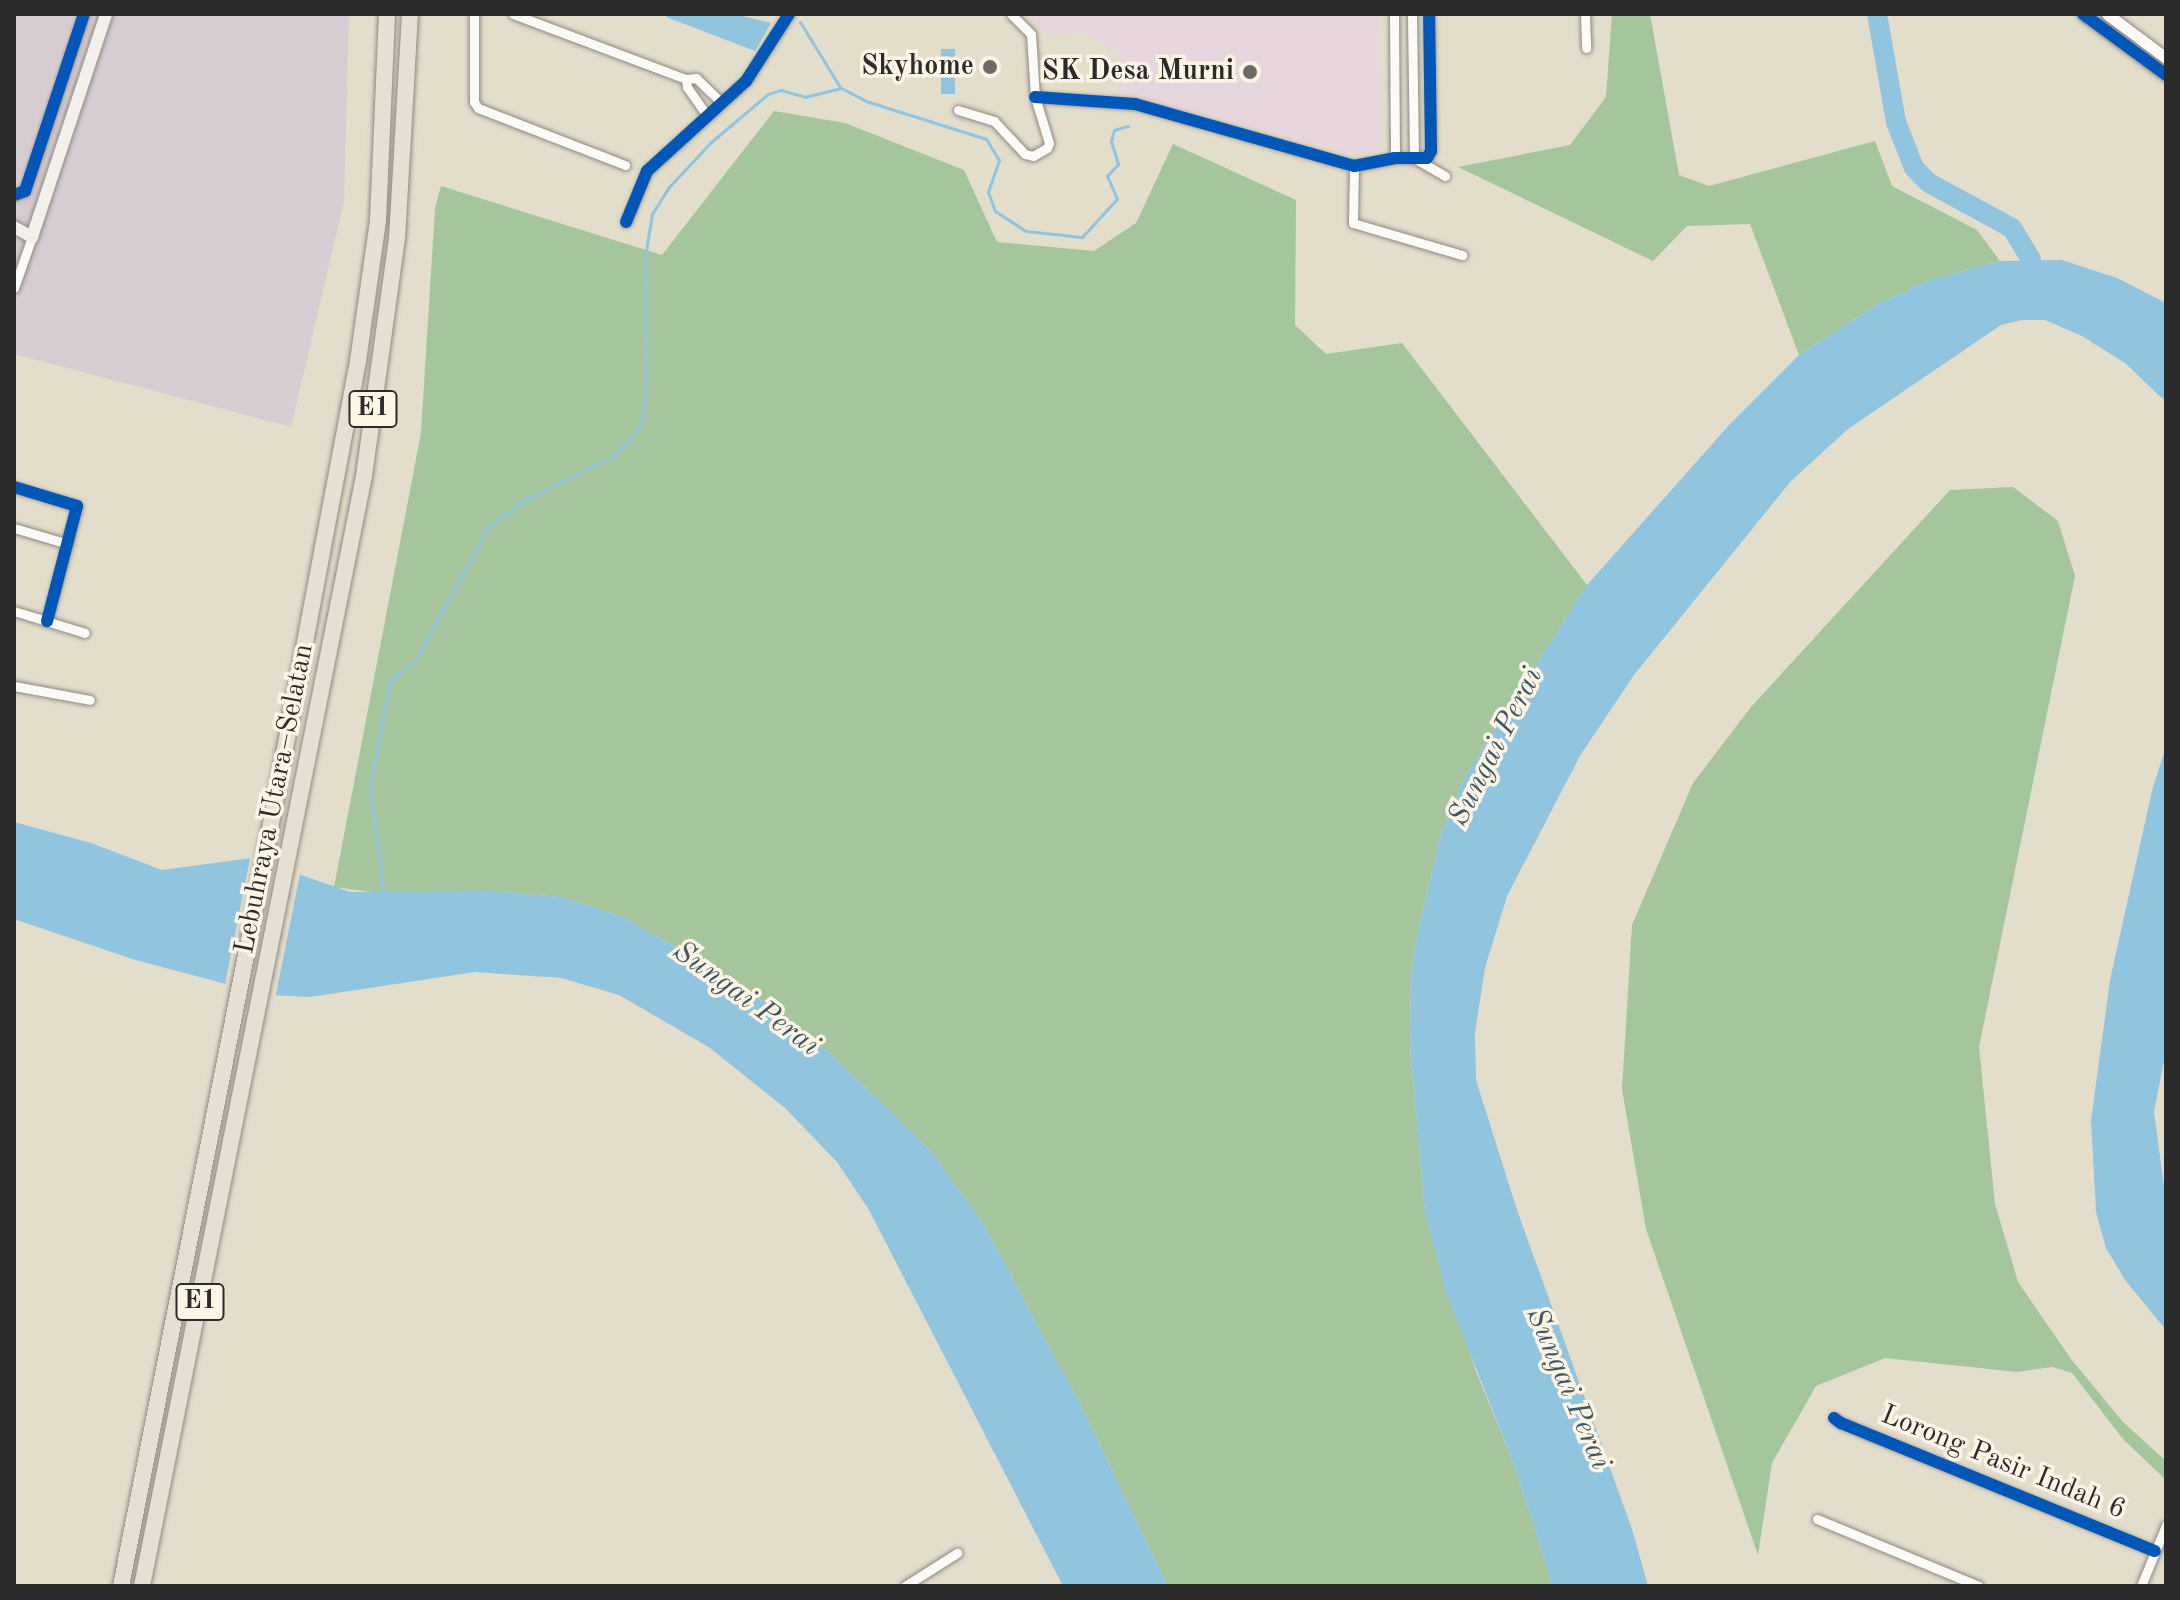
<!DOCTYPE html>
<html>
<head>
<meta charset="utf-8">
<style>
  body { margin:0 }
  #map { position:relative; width:2180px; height:1600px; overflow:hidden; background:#e3ddcc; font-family:"Old Standard TT",serif }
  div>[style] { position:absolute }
  .built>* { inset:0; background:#e7d6dd }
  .industrial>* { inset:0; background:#d6ccd1 }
  .forest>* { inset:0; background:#a5c69c }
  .water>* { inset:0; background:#90c4df; transform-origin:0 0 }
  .pier>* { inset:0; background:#e3ddcc }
  .stream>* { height:3px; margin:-1.5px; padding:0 1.5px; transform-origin:1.5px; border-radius:1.5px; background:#90c4df }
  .river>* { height:20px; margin:-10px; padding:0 10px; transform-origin:10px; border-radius:10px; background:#90c4df }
  .roads { filter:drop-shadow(0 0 2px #8d8981) drop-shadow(0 0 2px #8d8981) }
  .minor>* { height:9px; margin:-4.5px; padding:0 4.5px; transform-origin:4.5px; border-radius:4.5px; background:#fbfaf7 }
  .tertiary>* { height:11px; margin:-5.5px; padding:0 5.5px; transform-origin:5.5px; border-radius:5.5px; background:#fbfaf7 }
  .secondary>* { height:12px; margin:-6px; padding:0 6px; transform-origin:6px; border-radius:6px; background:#f3f0e9 }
  .motorway>* { height:16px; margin:-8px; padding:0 8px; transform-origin:8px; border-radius:8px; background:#e6e0d4 }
  .cycleway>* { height:12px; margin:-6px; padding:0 6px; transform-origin:6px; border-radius:6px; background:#0057b8 }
  .dots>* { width:22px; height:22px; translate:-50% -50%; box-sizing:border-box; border:4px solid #fcf5e5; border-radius:50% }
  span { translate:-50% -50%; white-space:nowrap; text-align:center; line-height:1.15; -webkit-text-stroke:7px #fcf5e5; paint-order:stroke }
  .shield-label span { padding:2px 6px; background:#fcf5e5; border:2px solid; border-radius:6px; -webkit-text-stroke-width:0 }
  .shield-label { font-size:26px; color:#2b2b2b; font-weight:700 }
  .poi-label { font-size:28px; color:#2b2b2b; font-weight:700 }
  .right { translate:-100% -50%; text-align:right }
  .street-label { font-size:28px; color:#2b2b2b }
  .water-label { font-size:30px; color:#3f5663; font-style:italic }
  .frame { position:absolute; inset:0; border:16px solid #2b2b2b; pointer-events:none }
</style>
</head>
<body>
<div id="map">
  <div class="built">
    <div style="clip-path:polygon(1024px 14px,1378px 14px,1383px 141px,1373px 152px,1348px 154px,1119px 92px,1119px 53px,1085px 33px,1051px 36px)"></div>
  </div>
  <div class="industrial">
    <div style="clip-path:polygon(14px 14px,349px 14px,344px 201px,291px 427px,14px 354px)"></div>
  </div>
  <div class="forest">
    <div style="clip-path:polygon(1612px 14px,1650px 14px,1679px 175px,1709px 186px,1875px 141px,1892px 186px,1977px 230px,2000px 261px,1930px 280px,1879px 303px,1799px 355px,1750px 224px,1687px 226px,1653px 261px,1458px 167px,1570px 145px,1606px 97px)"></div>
    <div style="clip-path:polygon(774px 111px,845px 123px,964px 170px,997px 242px,1094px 251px,1136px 223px,1173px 144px,1296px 200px,1295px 325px,1326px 354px,1402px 343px,1587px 585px,1466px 775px,1441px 835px,1417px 935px,1411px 979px,1410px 1046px,1425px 1212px,1476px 1371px,1515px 1467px,1553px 1586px,1168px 1586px,1080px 1404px,984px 1225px,931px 1151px,831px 1054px,738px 983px,623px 917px,560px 897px,489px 891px,387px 894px,334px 887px,421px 433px,435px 208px,441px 186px,662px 255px)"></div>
    <div style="clip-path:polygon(2013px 487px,2058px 521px,2075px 576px,1979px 1047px,1995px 1204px,2018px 1282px,2071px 1359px,2123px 1422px,2166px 1461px,2166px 1480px,2123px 1439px,2072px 1373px,2052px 1367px,2017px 1372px,1885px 1358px,1816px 1386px,1772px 1463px,1758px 1555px,1646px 1229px,1622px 1089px,1632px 925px,1693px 783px,1751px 707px,1950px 490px)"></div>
  </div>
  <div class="water">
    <div style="clip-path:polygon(667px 14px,734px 14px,771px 23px,755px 51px,666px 17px)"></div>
    <div style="left:941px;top:49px;width:14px;height:45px"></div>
    <div style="clip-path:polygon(2062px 260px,2117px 278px,2166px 303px,2166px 402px,2125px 363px,2082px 336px,2045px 320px,2022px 320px,2001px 325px,1848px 429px,1791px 481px,1634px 675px,1581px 754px,1507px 896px,1485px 968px,1475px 1033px,1476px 1080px,1517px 1210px,1632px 1529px,1648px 1586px,1553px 1586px,1515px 1467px,1446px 1292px,1425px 1212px,1410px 1046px,1411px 978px,1417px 935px,1441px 835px,1466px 775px,1587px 585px,1730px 424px,1799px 355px,1879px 303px,1930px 280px,2000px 261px)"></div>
    <div style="clip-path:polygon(2166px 746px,2166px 1050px,2154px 1112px,2166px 1201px,2166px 1330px,2125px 1280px,2106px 1248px,2096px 1212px,2091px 1121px,2110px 980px,2152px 791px)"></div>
    <div style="clip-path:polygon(14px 822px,91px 843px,162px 870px,252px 858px,350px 892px,489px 891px,560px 897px,623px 917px,738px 983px,831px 1054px,931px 1151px,984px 1225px,1080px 1404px,1168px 1586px,1063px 1586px,869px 1210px,837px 1162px,785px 1108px,710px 1048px,619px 995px,561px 978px,475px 972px,310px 997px,267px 995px,132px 959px,14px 919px)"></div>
  </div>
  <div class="pier">
    <div style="clip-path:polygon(251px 854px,277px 857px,301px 869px,275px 999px,224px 989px)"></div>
  </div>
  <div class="stream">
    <div style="left:800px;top:22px;width:76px;rotate:58.4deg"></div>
    <div style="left:384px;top:897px;width:111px;rotate:-97.3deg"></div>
    <div style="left:370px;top:787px;width:108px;rotate:-79.3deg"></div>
    <div style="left:390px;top:681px;width:32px;rotate:-39deg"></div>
    <div style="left:415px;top:661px;width:152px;rotate:-61.2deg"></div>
    <div style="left:488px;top:528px;width:46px;rotate:-37.1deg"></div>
    <div style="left:525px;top:500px;width:101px;rotate:-26.6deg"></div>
    <div style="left:615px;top:455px;width:40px;rotate:-49deg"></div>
    <div style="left:641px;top:425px;width:35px;rotate:-82deg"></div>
    <div style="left:646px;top:390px;width:133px;rotate:-90.4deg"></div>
    <div style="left:645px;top:257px;width:44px;rotate:-80.8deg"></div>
    <div style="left:652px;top:214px;width:32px;rotate:-58deg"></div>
    <div style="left:669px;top:187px;width:62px;rotate:-47deg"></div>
    <div style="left:711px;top:142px;width:75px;rotate:-40.1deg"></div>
    <div style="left:768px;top:94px;width:14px;rotate:-17deg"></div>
    <div style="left:781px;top:90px;width:25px;rotate:16deg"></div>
    <div style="left:805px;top:97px;width:37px;rotate:-14deg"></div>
    <div style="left:841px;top:88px;width:31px;rotate:27deg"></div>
    <div style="left:869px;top:102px;width:123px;rotate:17.5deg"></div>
    <div style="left:986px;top:139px;width:25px;rotate:58deg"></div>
    <div style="left:999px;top:160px;width:34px;rotate:109deg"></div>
    <div style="left:988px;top:192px;width:20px;rotate:70deg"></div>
    <div style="left:995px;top:211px;width:37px;rotate:33deg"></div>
    <div style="left:1026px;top:231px;width:56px;rotate:6.1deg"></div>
    <div style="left:1082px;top:237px;width:52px;rotate:-47.4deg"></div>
    <div style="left:1117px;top:199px;width:25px;rotate:-113deg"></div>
    <div style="left:1107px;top:176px;width:16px;rotate:-47deg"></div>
    <div style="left:1118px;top:164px;width:24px;rotate:-107deg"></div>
    <div style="left:1111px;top:141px;width:11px;rotate:-75deg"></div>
    <div style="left:1114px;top:130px;width:15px;rotate:-16deg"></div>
  </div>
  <div class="river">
    <div style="left:1877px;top:14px;width:110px;rotate:80deg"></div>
    <div style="left:1896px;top:122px;width:49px;rotate:68.6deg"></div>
    <div style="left:1914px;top:168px;width:21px;rotate:45deg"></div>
    <div style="left:1929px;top:183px;width:94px;rotate:28.5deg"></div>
    <div style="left:2012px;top:228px;width:37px;rotate:59deg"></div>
    <div style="left:2031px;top:260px;width:28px;rotate:82deg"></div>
  </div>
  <div class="roads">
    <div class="minor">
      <div style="left:474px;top:14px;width:88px;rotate:90deg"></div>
      <div style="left:474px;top:102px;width:7px;rotate:56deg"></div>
      <div style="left:478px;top:108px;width:158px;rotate:21.2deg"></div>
      <div style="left:513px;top:14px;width:185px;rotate:20.6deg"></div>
      <div style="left:686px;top:79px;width:10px;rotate:-6deg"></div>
      <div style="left:696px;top:78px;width:33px;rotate:44deg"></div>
      <div style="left:1394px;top:14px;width:144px;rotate:89.6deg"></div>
      <div style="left:1412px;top:14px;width:144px;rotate:89.2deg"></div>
      <div style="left:1585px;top:14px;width:34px;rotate:88deg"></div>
      <div style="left:686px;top:79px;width:8px;rotate:83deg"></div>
      <div style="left:687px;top:87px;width:33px;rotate:55deg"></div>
      <div style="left:1035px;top:97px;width:100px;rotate:4deg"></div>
      <div style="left:1135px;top:104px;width:228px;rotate:15.8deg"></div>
      <div style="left:1354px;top:166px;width:42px;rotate:-11deg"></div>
      <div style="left:1395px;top:158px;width:32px"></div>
      <div style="left:1427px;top:158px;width:8px;rotate:-60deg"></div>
      <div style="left:1431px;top:151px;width:137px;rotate:-90.8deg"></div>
      <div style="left:958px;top:110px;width:38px;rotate:17deg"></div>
      <div style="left:994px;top:121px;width:45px;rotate:46.8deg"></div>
      <div style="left:1025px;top:154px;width:8px;rotate:14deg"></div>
      <div style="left:1033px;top:156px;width:16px;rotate:-30deg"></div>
      <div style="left:1047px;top:148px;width:5px;rotate:-68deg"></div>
      <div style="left:1049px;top:143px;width:48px;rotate:-106.9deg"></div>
      <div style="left:1035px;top:97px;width:63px;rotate:-93.6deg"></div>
      <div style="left:1031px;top:34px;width:28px;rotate:-135deg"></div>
      <div style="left:1414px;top:158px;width:36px;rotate:30deg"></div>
      <div style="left:1354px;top:166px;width:57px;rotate:91deg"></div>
      <div style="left:1353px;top:223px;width:114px;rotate:16.4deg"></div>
      <div style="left:14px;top:195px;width:12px;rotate:-20deg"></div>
      <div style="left:25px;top:191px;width:187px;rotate:-71.6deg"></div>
      <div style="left:626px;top:222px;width:55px;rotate:-67.6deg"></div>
      <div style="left:647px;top:171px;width:134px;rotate:-42.3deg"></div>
      <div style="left:746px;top:81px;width:80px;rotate:-57.3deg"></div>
      <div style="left:14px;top:288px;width:54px;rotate:-70.6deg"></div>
      <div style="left:14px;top:487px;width:66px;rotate:16.8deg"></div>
      <div style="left:77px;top:506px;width:119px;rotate:104.6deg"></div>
      <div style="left:14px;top:528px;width:56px;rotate:16.5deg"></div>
      <div style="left:14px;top:611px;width:74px;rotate:17.2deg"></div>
      <div style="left:14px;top:686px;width:77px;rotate:10.4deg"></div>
      <div style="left:1834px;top:1418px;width:9px;rotate:36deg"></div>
      <div style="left:1841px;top:1423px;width:339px;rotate:22.2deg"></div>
      <div style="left:1817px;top:1519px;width:175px;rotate:22.5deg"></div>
      <div style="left:905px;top:1586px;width:62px;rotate:-32.4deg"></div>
      <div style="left:2141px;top:1586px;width:66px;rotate:-67.7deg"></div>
    </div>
    <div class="tertiary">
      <div style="left:2083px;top:14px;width:103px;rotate:36.3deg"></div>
      <div style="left:2107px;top:14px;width:74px;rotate:36.7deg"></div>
    </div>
    <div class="secondary">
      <div style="left:14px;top:227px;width:21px;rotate:29deg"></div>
      <div style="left:32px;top:237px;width:235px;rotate:-71.6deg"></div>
    </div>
    <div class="motorway">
      <div style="left:121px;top:1586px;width:659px;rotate:-78.79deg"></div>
      <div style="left:249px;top:940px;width:589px;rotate:-79.34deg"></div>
      <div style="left:358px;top:361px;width:142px;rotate:-81.9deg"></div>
      <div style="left:378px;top:220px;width:206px;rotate:-87.5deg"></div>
      <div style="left:142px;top:1586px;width:1132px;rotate:-78.69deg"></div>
      <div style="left:364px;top:476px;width:239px;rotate:-82.1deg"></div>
      <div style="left:397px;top:239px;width:225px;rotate:-86.7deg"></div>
    </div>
  </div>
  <div class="cycleway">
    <div style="left:2083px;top:14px;width:103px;rotate:36.3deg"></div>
    <div style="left:1035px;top:97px;width:100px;rotate:4deg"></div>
    <div style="left:1135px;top:104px;width:228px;rotate:15.8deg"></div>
    <div style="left:1354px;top:166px;width:42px;rotate:-11deg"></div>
    <div style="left:1395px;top:158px;width:32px"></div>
    <div style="left:1427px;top:158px;width:8px;rotate:-60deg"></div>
    <div style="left:1431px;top:151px;width:137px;rotate:-90.8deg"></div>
    <div style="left:14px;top:195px;width:12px;rotate:-20deg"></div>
    <div style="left:25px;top:191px;width:187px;rotate:-71.6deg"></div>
    <div style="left:626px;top:222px;width:55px;rotate:-67.6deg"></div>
    <div style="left:647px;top:171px;width:134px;rotate:-42.3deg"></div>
    <div style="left:746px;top:81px;width:80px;rotate:-57.3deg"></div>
    <div style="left:14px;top:487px;width:66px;rotate:16.8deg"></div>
    <div style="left:77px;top:506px;width:119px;rotate:104.6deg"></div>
    <div style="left:1834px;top:1418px;width:9px;rotate:36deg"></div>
    <div style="left:1841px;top:1423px;width:339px;rotate:22.2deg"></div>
  </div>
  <div class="dots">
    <div style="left:990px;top:67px;background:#6b6963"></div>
    <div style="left:1250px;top:72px;background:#6b6963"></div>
  </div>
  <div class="shield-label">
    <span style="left:373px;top:409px">E1</span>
    <span style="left:200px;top:1302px">E1</span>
  </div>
  <div class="poi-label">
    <span class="right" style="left:974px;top:67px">Skyhome</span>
    <span class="right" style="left:1234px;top:72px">SK Desa Murni</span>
  </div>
  <div class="street-label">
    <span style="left:275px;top:799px;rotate:-79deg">Lebuhraya Utara–Selatan</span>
    <span style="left:2003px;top:1463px;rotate:22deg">Lorong Pasir Indah 6</span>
  </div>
  <div class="water-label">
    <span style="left:1496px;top:747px;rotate:-63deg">Sungai Perai</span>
    <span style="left:746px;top:999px;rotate:36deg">Sungai Perai</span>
    <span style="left:1568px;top:1389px;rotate:67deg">Sungai Perai</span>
  </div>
  <div class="frame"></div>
</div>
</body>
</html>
